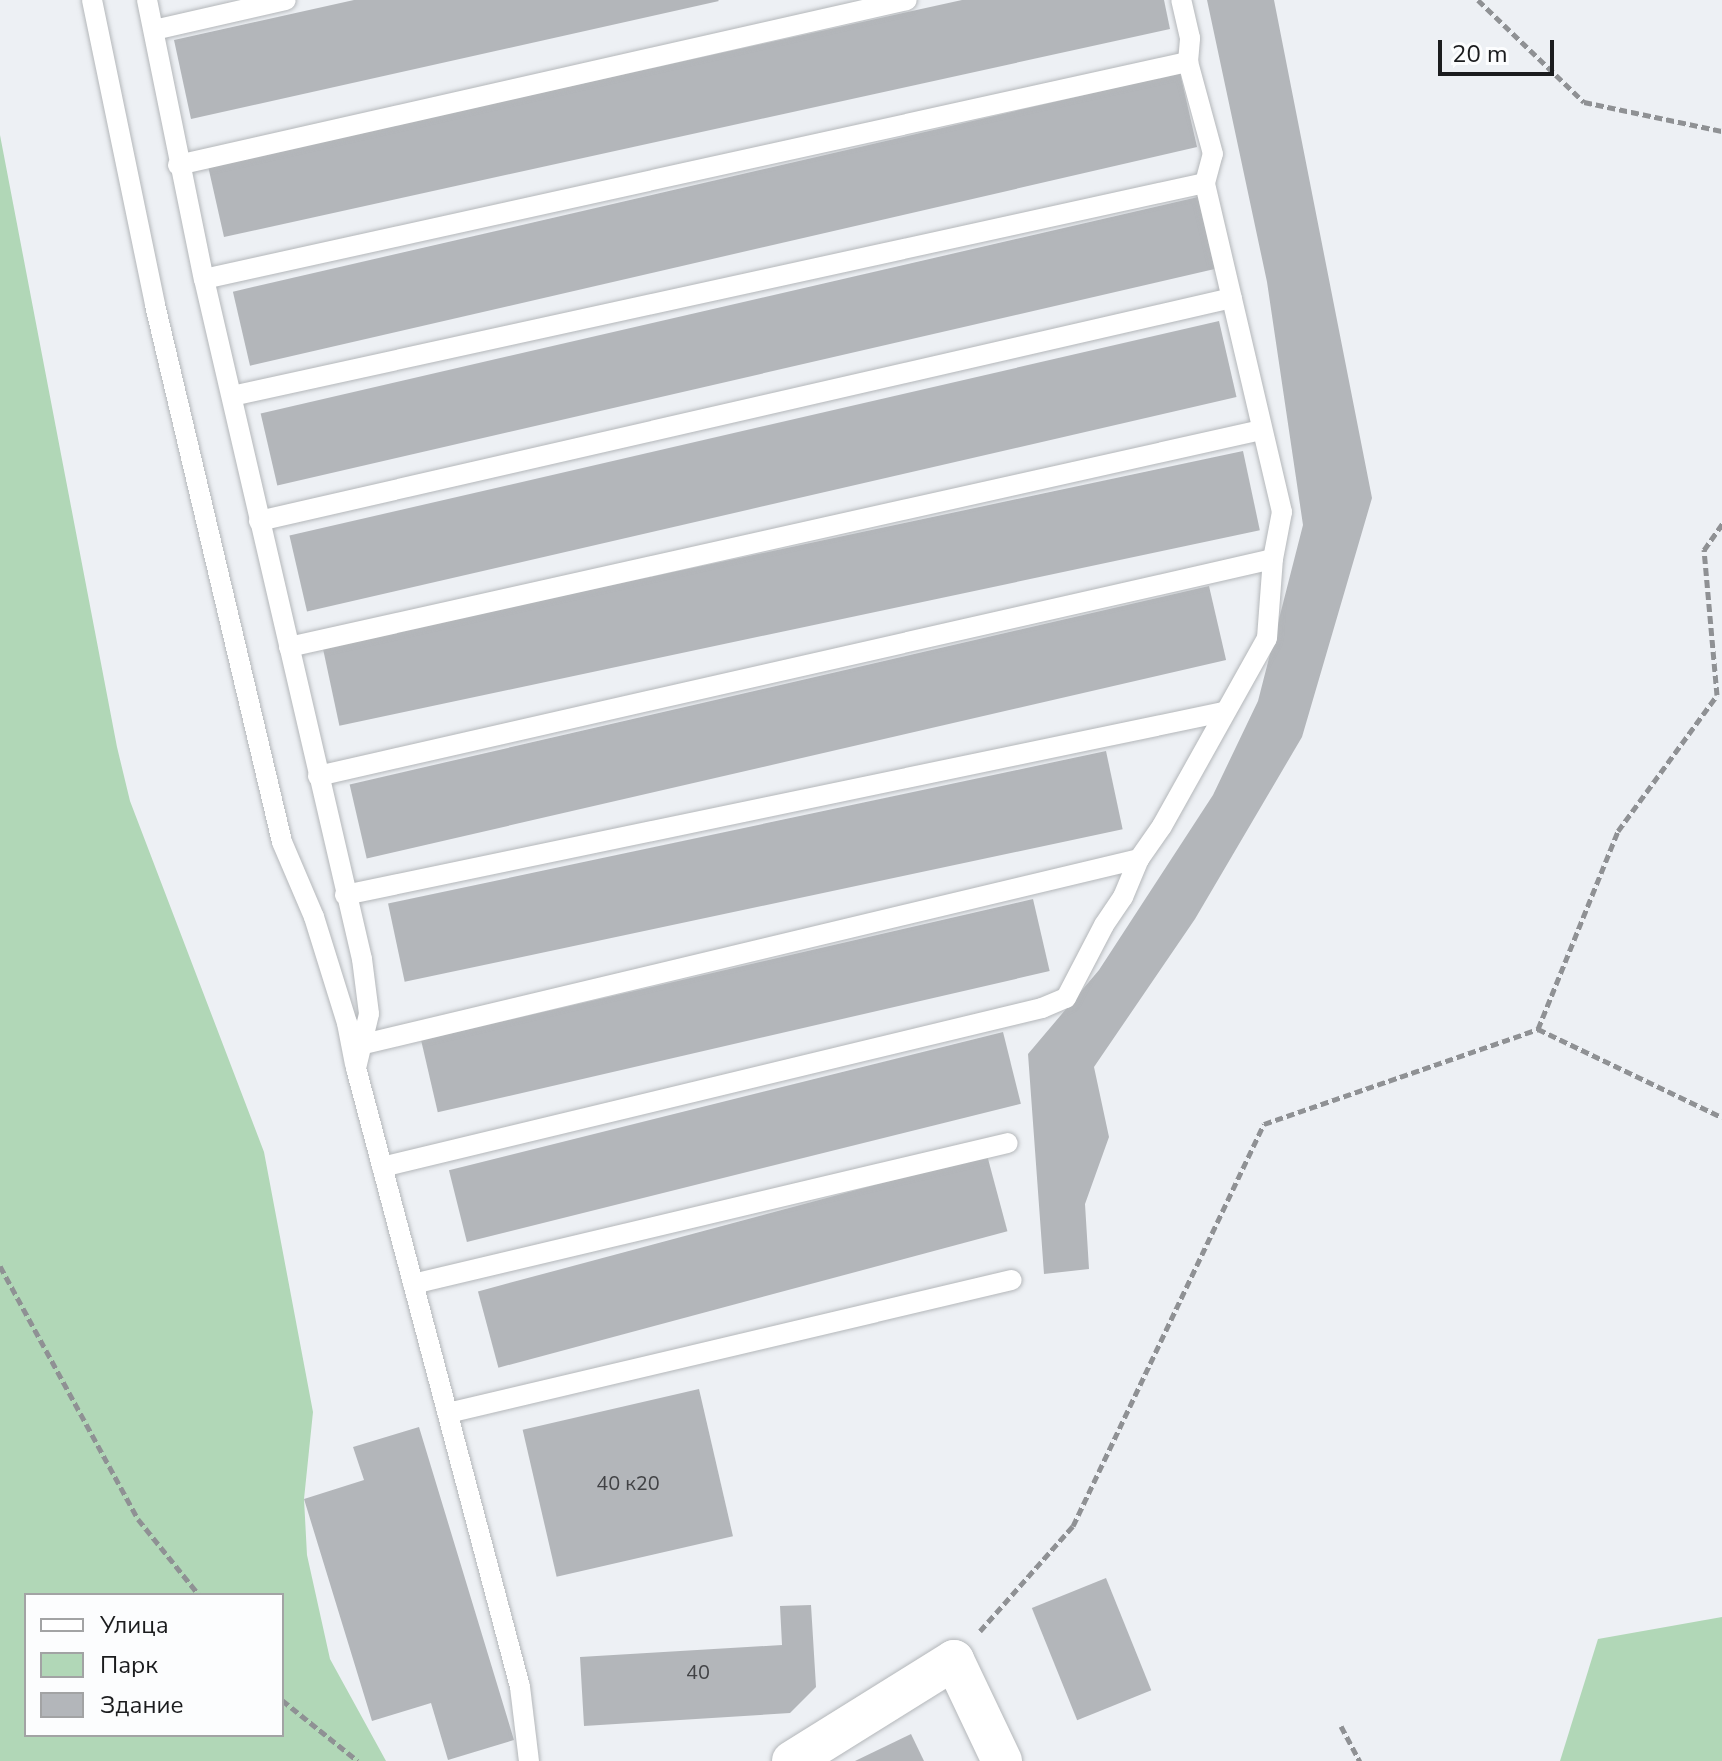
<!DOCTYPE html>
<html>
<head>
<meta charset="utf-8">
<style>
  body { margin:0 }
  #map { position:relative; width:1722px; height:1761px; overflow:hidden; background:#edf0f4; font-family:"Nunito Sans",sans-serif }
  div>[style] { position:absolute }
  .green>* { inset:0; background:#b1d7b7 }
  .building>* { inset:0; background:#b3b6ba; transform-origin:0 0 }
  .path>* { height:5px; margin-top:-2.5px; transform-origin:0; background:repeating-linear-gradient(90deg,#8f9194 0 8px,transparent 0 12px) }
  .roads { filter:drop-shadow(0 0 2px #b4b7ba) drop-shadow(0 0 2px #b4b7ba) }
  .service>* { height:20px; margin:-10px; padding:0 10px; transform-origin:10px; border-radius:10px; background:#fff }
  .minor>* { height:40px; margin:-20px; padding:0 20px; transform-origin:20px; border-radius:20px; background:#fff }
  span { translate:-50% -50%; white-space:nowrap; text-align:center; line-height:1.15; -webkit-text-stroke:6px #fcfdfe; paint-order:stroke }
  .number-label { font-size:20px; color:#414245 }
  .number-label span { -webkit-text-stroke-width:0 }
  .legend { position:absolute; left:24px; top:1593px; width:260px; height:144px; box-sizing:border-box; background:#fcfdfe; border:2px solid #a2a3a4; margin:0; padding:10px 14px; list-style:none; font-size:24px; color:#1b1c1e }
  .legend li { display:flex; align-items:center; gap:16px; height:40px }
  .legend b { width:40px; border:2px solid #a2a3a4 }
  .scale { position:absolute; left:1438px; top:40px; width:116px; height:36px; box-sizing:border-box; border:4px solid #1b1c1e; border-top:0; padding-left:10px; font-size:24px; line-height:28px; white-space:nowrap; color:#1b1c1e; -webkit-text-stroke:6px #fcfdfe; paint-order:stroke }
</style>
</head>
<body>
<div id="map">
  <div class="green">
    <div style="clip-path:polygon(evenodd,0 135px,117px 747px,130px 801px,264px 1152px,313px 1412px,304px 1499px,307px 1555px,330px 1659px,386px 1761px,0 1761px,0 135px,26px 1595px,282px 1595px,282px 1735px,26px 1735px,26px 1595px)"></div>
    <div style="clip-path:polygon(1722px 1617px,1722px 1761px,1560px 1761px,1598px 1639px)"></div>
  </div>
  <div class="building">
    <div style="clip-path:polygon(354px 0,718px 0,719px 1px,191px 119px,174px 40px)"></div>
    <div style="clip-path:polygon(962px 0,1164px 0,1170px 29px,224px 237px,208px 166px)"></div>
    <div style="clip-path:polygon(1207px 0,1274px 0,1372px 498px,1302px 737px,1195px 919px,1094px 1067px,1109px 1137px,1085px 1204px,1089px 1269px,1044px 1274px,1028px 1054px,1099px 970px,1213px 795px,1258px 701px,1303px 525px,1267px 282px)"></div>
    <div style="left:1180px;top:73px;width:76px;height:972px;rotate:77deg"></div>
    <div style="left:1198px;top:197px;width:74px;height:962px;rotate:77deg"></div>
    <div style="left:1219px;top:321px;width:78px;height:954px;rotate:77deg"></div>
    <div style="left:1243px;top:451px;width:81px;height:941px;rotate:78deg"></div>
    <div style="left:1209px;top:586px;width:76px;height:882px;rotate:77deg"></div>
    <div style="left:1106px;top:751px;width:80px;height:734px;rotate:78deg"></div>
    <div style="left:1033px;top:899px;width:74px;height:628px;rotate:77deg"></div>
    <div style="left:1003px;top:1032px;width:74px;height:571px;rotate:76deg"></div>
    <div style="left:987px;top:1155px;width:79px;height:527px;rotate:75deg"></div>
    <div style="left:699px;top:1389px;width:151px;height:181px;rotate:77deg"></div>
    <div style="clip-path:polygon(419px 1427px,514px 1740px,448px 1760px,431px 1703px,372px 1721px,304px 1499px,364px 1480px,353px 1447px)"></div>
    <div style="left:1106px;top:1578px;width:121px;height:80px;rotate:68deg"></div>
    <div style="clip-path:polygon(811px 1605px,816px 1687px,790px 1713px,584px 1726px,580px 1657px,782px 1645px,780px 1606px)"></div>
    <div style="clip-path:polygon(911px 1734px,924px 1761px,855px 1761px)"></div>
  </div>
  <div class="path">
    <div style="left:1478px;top:0;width:147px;rotate:43.9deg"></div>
    <div style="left:1584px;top:102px;width:141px;rotate:11.9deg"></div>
    <div style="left:1538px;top:1029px;width:214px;rotate:-68deg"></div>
    <div style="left:1618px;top:831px;width:168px;rotate:-53.9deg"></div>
    <div style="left:1717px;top:695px;width:146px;rotate:-95.1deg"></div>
    <div style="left:1704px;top:550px;width:32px;rotate:-55deg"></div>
    <div style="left:0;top:1266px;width:288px;rotate:61.4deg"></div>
    <div style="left:138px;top:1519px;width:97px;rotate:51.2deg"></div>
    <div style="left:980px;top:1631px;width:140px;rotate:-48.5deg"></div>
    <div style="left:1073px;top:1526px;width:445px;rotate:-64.6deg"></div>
    <div style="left:1264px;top:1124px;width:290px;rotate:-19.1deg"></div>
    <div style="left:1538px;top:1029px;width:204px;rotate:25.6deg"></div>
    <div style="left:282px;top:1700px;width:97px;rotate:38.8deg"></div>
    <div style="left:1341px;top:1726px;width:40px;rotate:62deg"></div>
  </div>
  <div class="roads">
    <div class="service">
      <div style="left:92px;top:0;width:311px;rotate:78.3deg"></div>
      <div style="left:155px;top:305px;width:552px;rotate:76.69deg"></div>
      <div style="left:282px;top:842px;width:82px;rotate:66.9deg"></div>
      <div style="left:314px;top:917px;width:111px;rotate:72.7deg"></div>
      <div style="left:347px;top:1023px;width:42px;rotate:79deg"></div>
      <div style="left:147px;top:0;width:285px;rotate:78.5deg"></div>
      <div style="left:204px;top:279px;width:698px;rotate:76.92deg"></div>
      <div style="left:362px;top:959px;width:55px;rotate:82.7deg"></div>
      <div style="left:369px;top:1014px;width:56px;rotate:103.5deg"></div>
      <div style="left:356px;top:1068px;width:640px;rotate:75.16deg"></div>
      <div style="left:520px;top:1687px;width:75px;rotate:83.1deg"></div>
      <div style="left:154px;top:30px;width:135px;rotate:-12.8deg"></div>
      <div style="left:178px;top:165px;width:747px;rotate:-12.75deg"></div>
      <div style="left:204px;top:279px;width:1008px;rotate:-12.44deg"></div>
      <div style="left:232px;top:396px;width:996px;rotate:-12.35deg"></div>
      <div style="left:259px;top:521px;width:998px;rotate:-12.91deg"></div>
      <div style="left:289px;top:647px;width:996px;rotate:-12.58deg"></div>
      <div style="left:318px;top:776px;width:979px;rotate:-12.8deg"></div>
      <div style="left:345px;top:895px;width:897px;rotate:-11.77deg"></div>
      <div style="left:364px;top:1044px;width:797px;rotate:-13.43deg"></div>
      <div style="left:382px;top:1167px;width:679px;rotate:-13.54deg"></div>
      <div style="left:1042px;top:1008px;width:26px;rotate:-23deg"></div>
      <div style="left:1066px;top:998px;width:82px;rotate:-62.5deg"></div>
      <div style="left:1104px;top:925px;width:34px;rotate:-56deg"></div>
      <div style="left:1123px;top:897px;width:41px;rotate:-67.2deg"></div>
      <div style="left:1139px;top:859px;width:40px;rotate:-55.1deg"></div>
      <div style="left:1162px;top:826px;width:215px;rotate:-60.8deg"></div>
      <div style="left:1267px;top:638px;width:79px;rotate:-85.7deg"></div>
      <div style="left:1273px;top:559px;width:48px;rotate:-79.2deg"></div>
      <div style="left:1282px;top:512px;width:338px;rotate:-103.2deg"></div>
      <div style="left:1205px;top:183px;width:30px;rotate:-75deg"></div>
      <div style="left:1213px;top:154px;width:95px;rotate:-105.2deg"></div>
      <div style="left:1188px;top:62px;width:24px;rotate:-85deg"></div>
      <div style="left:1190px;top:38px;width:39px;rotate:-103deg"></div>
      <div style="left:413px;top:1284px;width:611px;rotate:-13.33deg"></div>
      <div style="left:448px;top:1413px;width:579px;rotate:-13.27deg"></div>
    </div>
    <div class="minor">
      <div style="left:792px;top:1761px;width:191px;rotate:-31.9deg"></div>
      <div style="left:954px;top:1660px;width:112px;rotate:64.6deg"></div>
    </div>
  </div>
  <div class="number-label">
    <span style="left:628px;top:1483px">40 к20</span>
    <span style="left:698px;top:1672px">40</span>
  </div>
  <ul class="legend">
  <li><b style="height:10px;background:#fff"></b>Улица</li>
  <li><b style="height:22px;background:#b1d7b7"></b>Парк</li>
  <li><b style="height:22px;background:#b3b6ba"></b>Здание</li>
  </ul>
  <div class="scale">20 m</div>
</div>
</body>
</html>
